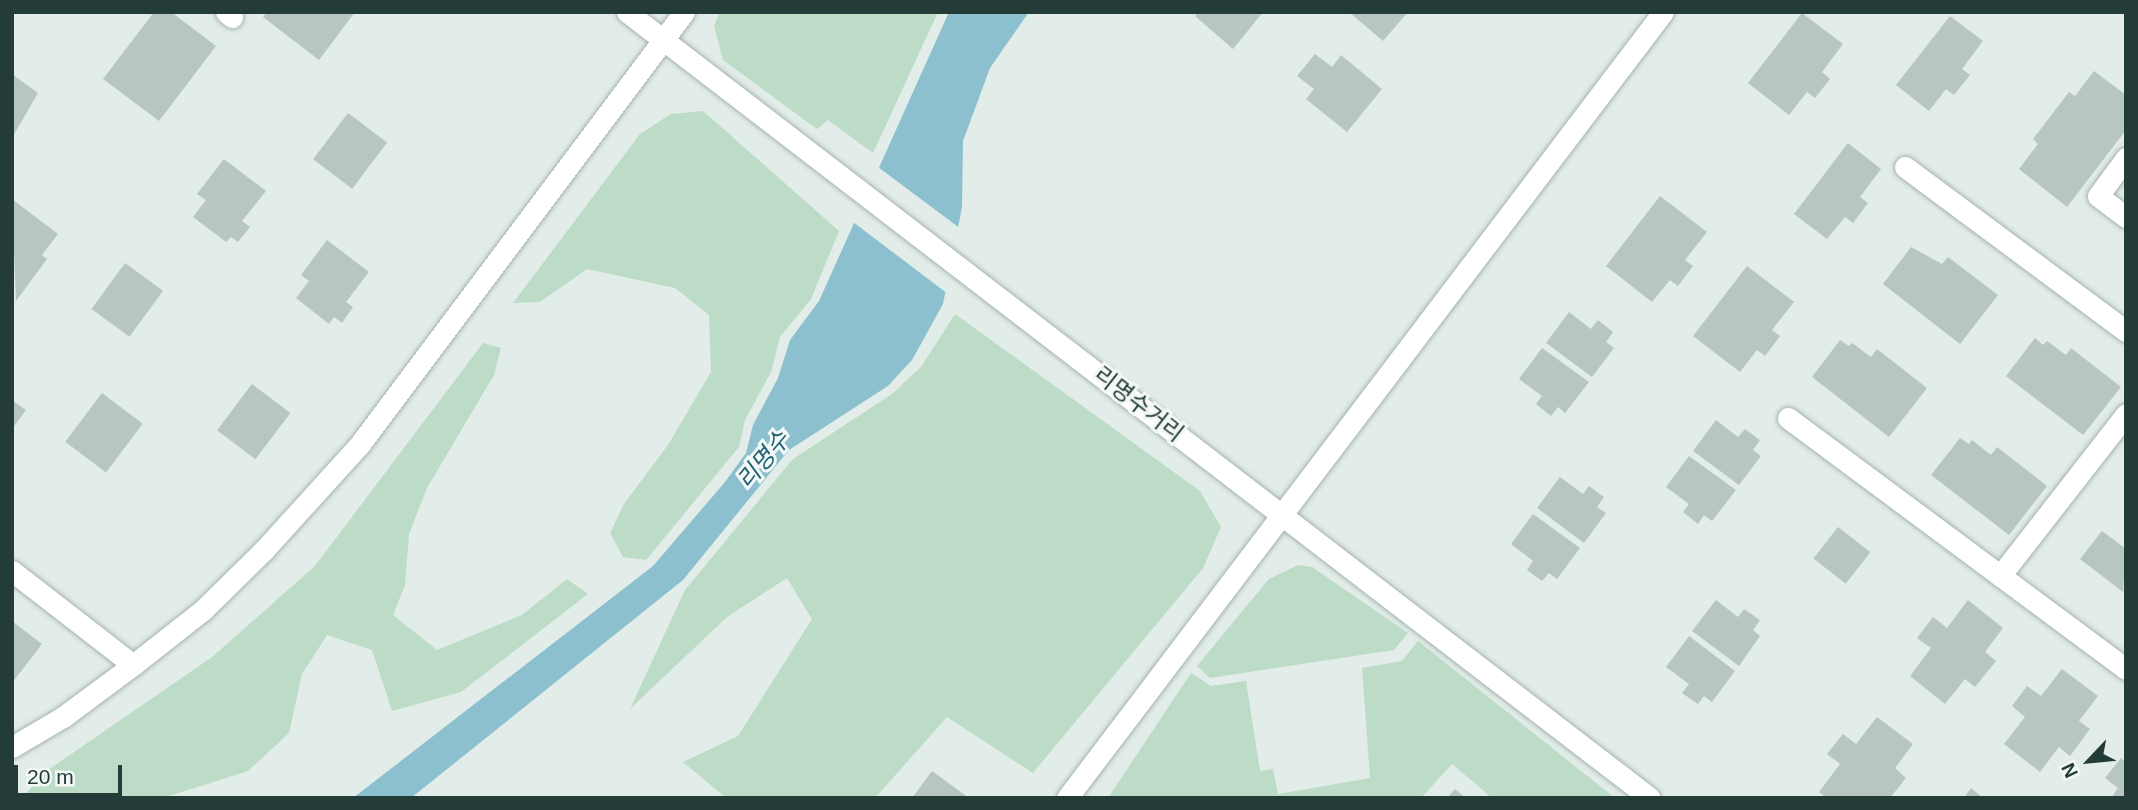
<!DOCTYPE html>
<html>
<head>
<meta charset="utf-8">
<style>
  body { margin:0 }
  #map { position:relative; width:2138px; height:810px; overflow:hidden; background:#e2ece8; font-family:Helvetica,"Noto Sans KR",sans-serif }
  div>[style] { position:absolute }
  .green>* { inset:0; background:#bcdcc7 }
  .water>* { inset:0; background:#8dc0ce }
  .pier>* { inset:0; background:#e2ece8 }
  .building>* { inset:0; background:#b8c6c1; transform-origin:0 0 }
  .roads { filter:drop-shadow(0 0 2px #a5b4af) drop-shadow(0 0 2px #a5b4af) }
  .minor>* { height:21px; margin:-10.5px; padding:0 10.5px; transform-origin:10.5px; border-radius:10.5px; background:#fff }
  span { translate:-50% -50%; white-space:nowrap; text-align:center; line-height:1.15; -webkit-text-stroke:6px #f3f8f6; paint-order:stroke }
  .street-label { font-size:23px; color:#233c37 }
  .water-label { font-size:24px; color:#206175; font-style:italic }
  .frame { position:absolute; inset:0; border:14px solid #233c37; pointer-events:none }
  .north { position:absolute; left:2054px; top:726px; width:70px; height:70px; -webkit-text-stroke:5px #f3f8f6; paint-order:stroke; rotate:244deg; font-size:19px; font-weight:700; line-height:28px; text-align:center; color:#233c37 }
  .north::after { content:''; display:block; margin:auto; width:24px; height:32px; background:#233c37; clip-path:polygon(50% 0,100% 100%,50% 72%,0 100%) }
  .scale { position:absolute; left:14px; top:765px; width:108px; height:32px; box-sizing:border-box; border:4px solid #233c37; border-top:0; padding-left:9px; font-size:21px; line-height:24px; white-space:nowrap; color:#233c37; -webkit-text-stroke:5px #f3f8f6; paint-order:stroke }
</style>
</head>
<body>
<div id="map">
  <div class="green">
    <div style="clip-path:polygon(720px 12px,938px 12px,873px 153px,828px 120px,817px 129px,723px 60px,714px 26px)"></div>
    <div style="clip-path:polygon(703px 111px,839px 231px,811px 299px,780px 337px,771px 372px,745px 420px,739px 447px,646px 560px,623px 557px,610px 533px,624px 504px,668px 445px,711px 372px,709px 315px,675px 288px,587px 269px,540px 302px,513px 303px,640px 134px,671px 114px)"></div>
    <div style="clip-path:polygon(955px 314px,1200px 491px,1221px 527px,1203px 568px,1033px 773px,947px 717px,875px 798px,726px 798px,683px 762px,738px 736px,812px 619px,787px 578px,727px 617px,630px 709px,685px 590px,793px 459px,892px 394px,921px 367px)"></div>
    <div style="clip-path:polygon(483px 343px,501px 348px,494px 375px,427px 488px,409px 534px,405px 585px,393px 615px,437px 650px,522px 615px,567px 579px,588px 594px,461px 692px,392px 711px,372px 650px,327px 635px,302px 674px,289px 733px,248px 771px,163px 798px,21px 798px,51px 768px,212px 657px,315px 566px)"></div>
    <div style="clip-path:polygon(1298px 565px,1312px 567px,1408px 633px,1394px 650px,1210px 678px,1197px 666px,1269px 579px)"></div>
    <div style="clip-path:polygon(1418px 641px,1615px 798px,1492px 798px,1452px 764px,1421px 798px,1108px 798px,1191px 673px,1211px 686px,1246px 681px,1260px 771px,1273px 769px,1278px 794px,1370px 778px,1362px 668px,1402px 661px)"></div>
  </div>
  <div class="water">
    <div style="clip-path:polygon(949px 12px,1029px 12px,990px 68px,963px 141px,962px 207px,943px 304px,912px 360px,888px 386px,789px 450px,683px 580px,411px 798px,353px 798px,653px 566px,725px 482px,746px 453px,753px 425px,778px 378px,790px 340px,819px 301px)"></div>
  </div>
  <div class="pier">
    <div style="clip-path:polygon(874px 164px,961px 229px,948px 294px,849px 219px)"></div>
  </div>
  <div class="building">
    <div style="clip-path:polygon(154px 12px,171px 12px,216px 46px,159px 121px,103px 79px)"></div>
    <div style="clip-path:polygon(267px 12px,355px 12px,319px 60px,263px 17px)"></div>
    <div style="clip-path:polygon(1198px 12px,1263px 12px,1233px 49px,1195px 16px)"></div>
    <div style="clip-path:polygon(1349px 12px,1408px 12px,1383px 41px)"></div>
    <div style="clip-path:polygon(1802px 13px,1843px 44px,1822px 72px,1830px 79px,1815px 98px,1807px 92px,1789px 115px,1748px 83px)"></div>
    <div style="clip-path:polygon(1950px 16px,1983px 41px,1962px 69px,1970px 75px,1954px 95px,1946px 89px,1929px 111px,1896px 85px)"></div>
    <div style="clip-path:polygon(1315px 54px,1332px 67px,1341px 55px,1382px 89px,1347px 132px,1306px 99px,1314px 89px,1297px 76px)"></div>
    <div style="clip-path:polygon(2094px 71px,2126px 95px,2126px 130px,2067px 207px,2019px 169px,2038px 144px,2033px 139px,2069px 92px,2075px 96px)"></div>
    <div style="clip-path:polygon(12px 74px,38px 93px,12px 138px)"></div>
    <div style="left:348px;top:113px;width:49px;height:58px;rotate:37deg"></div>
    <div style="clip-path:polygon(1848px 143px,1881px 169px,1860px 197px,1868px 203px,1853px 223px,1845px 217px,1827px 239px,1794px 214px)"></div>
    <div style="clip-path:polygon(224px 159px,266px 191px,242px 221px,250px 227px,238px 242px,231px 237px,226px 242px,193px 217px,206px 200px,197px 194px)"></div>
    <div style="clip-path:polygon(1660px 196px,1707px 232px,1685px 260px,1693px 266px,1678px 286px,1670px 280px,1652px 302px,1606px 266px)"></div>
    <div style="clip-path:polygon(12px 199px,58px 234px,42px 255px,47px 259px,16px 301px)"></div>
    <div style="clip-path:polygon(327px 240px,369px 272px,346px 302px,353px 307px,342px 323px,334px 317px,329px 324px,296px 298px,309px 281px,301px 275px)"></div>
    <div style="clip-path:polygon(1911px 247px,1942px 264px,1948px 257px,1998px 295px,1960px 344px,1883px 284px)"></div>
    <div style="left:125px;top:263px;width:47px;height:57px;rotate:36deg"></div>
    <div style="clip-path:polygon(1747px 266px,1794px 302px,1772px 330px,1780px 336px,1765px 356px,1757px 350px,1740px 372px,1693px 336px)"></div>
    <div style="clip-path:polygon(1569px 312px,1591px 329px,1598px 320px,1613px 332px,1606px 342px,1614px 348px,1592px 377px,1546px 343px)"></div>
    <div style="clip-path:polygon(2035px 338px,2043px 345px,2047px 341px,2066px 355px,2071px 348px,2121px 387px,2083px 435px,2006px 376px)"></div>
    <div style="clip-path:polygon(1840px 340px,1849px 346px,1852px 343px,1871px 357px,1877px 349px,1927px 388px,1889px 437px,1812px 377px)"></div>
    <div style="clip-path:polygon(1542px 348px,1589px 382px,1565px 413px,1558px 407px,1551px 416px,1536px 404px,1542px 396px,1519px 379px)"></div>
    <div style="left:252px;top:384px;width:48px;height:58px;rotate:37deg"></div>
    <div style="left:102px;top:393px;width:51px;height:61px;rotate:37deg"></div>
    <div style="clip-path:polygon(12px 400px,26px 410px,12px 429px)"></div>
    <div style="clip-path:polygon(1716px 420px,1738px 437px,1745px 429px,1760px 440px,1753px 450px,1761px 456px,1739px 485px,1693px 451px)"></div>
    <div style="clip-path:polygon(1960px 438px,1969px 444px,1972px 440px,1991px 455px,1997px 447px,2047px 486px,2009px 535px,1931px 475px)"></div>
    <div style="clip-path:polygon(1689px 456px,1736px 490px,1712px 521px,1704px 515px,1698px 524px,1683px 512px,1689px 504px,1666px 487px)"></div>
    <div style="clip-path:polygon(1560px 477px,1583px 494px,1589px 486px,1604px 497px,1597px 507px,1606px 513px,1584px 543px,1537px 508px)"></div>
    <div style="clip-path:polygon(1533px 514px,1580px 548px,1557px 579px,1549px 573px,1542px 581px,1527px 570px,1533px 561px,1511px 544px)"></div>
    <div style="left:1838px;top:527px;width:41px;height:40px;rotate:38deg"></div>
    <div style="clip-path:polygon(2102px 531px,2126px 549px,2123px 592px,2080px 559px)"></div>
    <div style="clip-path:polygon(1716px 600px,1738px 617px,1744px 609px,1760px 620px,1753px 630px,1760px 636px,1739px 666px,1692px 631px)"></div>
    <div style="clip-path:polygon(1968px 600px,2003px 628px,1985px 652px,1996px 661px,1975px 687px,1965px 679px,1945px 704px,1910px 676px,1931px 648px,1917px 638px,1933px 617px,1947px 628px)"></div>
    <div style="clip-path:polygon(12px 621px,42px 644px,12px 683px)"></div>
    <div style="clip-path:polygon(1689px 636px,1735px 671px,1712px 702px,1704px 696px,1698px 704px,1682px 693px,1689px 684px,1666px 667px)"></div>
    <div style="clip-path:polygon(2062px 669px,2098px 696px,2079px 721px,2090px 729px,2070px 756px,2059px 747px,2040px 772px,2004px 744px,2025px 717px,2012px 706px,2027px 686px,2041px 696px)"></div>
    <div style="clip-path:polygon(1877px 717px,1913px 744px,1895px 768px,1906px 778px,1890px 798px,1826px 798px,1819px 792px,1840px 764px,1827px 754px,1843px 734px,1856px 744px)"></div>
    <div style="clip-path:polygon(2121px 758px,2126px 762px,2126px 798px,2111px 798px,2118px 788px,2105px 778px)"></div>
    <div style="clip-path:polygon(932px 771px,969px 798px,912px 798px)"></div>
    <div style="clip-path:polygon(1971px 788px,1983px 798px,1964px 798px)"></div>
    <div style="clip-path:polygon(1455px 789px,1466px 798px,1447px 798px)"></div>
  </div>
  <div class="roads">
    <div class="minor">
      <div style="left:226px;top:12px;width:8px;rotate:40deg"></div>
      <div style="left:627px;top:12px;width:1290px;rotate:37.54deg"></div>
      <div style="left:2126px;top:158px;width:47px;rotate:126.4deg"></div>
      <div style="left:2098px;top:196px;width:35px;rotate:37deg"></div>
      <div style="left:1905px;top:167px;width:275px;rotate:36.6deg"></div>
      <div style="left:1788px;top:418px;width:421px;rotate:36.6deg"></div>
      <div style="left:12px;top:571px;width:153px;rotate:37.8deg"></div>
      <div style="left:2000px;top:576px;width:205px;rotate:-52.1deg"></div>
      <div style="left:12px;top:747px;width:59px;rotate:-30.5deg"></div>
      <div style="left:63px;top:717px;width:87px;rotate:-36.6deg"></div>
      <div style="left:133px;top:665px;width:89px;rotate:-38.2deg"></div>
      <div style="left:203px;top:610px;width:86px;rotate:-44.5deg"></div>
      <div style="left:264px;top:550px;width:143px;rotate:-47.8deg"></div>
      <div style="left:360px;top:444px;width:540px;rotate:-53.13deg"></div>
      <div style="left:1067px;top:798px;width:986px;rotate:-52.83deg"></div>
    </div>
  </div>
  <div class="street-label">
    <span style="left:1139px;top:404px;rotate:38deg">리명수거리</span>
  </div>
  <div class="water-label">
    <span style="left:763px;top:460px;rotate:-50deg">리명수</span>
  </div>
  <div class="frame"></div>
  <div class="north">N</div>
  <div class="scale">20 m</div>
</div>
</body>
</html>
